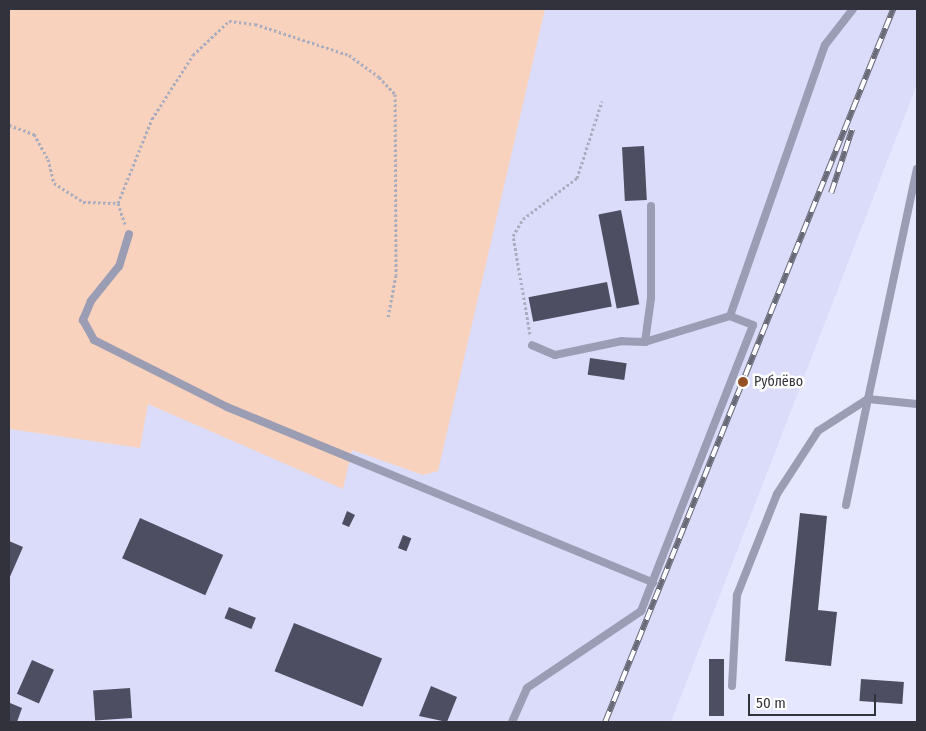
<!DOCTYPE html>
<html>
<head>
<meta charset="utf-8">
<style>
  body { margin:0 }
  #map { position:relative; width:926px; height:731px; overflow:hidden; background:#e5e7fe; font-family:"Fira Sans Condensed",sans-serif }
  div>[style] { position:absolute }
  .built>* { inset:0; background:#dadcfa }
  .green>* { inset:0; background:#f8d2bd }
  .building>* { inset:0; background:#4d4e61; transform-origin:0 0 }
  .path>* { height:3px; margin-top:-1.5px; transform-origin:0; background:repeating-linear-gradient(90deg,#aaacbf 0 2.5px,transparent 0 5px) }
  .lane>* { height:8px; margin:-4px; padding:0 4px; transform-origin:4px; border-radius:4px; background:#9b9db4 }
  .rail>* { height:5.5px; margin-top:-2.75px; transform-origin:0; background:repeating-linear-gradient(90deg,#fff 0 11px,#696a77 0 22px); box-sizing:border-box; border-block:1px solid #696a77 }
  .dots>* { width:14px; height:14px; translate:-50% -50%; box-sizing:border-box; border:2px solid #fff; border-radius:50% }
  span { translate:-50% -50%; white-space:nowrap; text-align:center; line-height:1.15; -webkit-text-stroke:5px #fff; paint-order:stroke }
  .poi-label { font-size:14px; color:#31323b }
  .left { translate:0 -50%; text-align:left }
  .frame { position:absolute; inset:0; border:10px solid #31323b; pointer-events:none }
  .scale { position:absolute; left:748px; top:694px; width:128px; height:22px; box-sizing:border-box; border:2px solid #31323b; border-top:0; padding-left:6px; font-size:15px; line-height:18px; white-space:nowrap; color:#31323b; -webkit-text-stroke:4px #fff; paint-order:stroke }
</style>
</head>
<body>
<div id="map">
  <div class="built">
    <div style="clip-path:polygon(545px 9px,917px 9px,917px 84px,671px 722px,9px 722px,9px 429px,140px 448px,148px 404px,343px 488px,352px 450px,423px 475px,437px 471px)"></div>
  </div>
  <div class="green">
    <div style="clip-path:polygon(9px 9px,545px 9px,438px 471px,423px 475px,352px 450px,343px 489px,148px 404px,140px 448px,9px 429px)"></div>
  </div>
  <div class="building">
    <div style="left:644px;top:146px;width:54px;height:22px;rotate:87deg"></div>
    <div style="left:621px;top:210px;width:96px;height:23px;rotate:79deg"></div>
    <div style="left:607px;top:282px;width:25px;height:80px;rotate:79deg"></div>
    <div style="left:590px;top:358px;width:37px;height:17px;rotate:8deg"></div>
    <div style="clip-path:polygon(347px 511px,355px 515px,349px 527px,342px 524px)"></div>
    <div style="clip-path:polygon(800px 513px,827px 516px,818px 610px,837px 612px,831px 666px,785px 661px)"></div>
    <div style="left:140px;top:518px;width:91px;height:44px;rotate:24deg"></div>
    <div style="left:403px;top:535px;width:9px;height:14px;rotate:21deg"></div>
    <div style="clip-path:polygon(9px 541px,23px 547px,9px 579px)"></div>
    <div style="left:229px;top:607px;width:29px;height:12px;rotate:22deg"></div>
    <div style="left:294px;top:623px;width:95px;height:52px;rotate:22deg"></div>
    <div style="left:709px;top:659px;width:15px;height:57px"></div>
    <div style="left:32px;top:660px;width:24px;height:37px;rotate:24deg"></div>
    <div style="left:861px;top:679px;width:43px;height:22px;rotate:4deg"></div>
    <div style="clip-path:polygon(431px 686px,457px 697px,447px 722px,419px 716px)"></div>
    <div style="left:130px;top:688px;width:30px;height:37px;rotate:86deg"></div>
    <div style="clip-path:polygon(10px 703px,22px 708px,17px 722px,9px 722px)"></div>
  </div>
  <div class="path">
    <div style="left:9px;top:125px;width:27px;rotate:20deg"></div>
    <div style="left:34px;top:134px;width:29px;rotate:61deg"></div>
    <div style="left:48px;top:159px;width:25px;rotate:76deg"></div>
    <div style="left:54px;top:183px;width:35px;rotate:33deg"></div>
    <div style="left:83px;top:202px;width:35px;rotate:2deg"></div>
    <div style="left:118px;top:203px;width:22px;rotate:72deg"></div>
    <div style="left:118px;top:203px;width:91px;rotate:-68deg"></div>
    <div style="left:152px;top:119px;width:76px;rotate:-57.4deg"></div>
    <div style="left:193px;top:55px;width:50px;rotate:-43.4deg"></div>
    <div style="left:229px;top:21px;width:26px;rotate:7deg"></div>
    <div style="left:255px;top:24px;width:99px;rotate:18.3deg"></div>
    <div style="left:349px;top:55px;width:37px;rotate:36deg"></div>
    <div style="left:379px;top:77px;width:23px;rotate:47deg"></div>
    <div style="left:395px;top:94px;width:181px;rotate:89.7deg"></div>
    <div style="left:396px;top:275px;width:43px;rotate:100.8deg"></div>
    <div style="left:530px;top:334px;width:99px;rotate:-99.8deg"></div>
    <div style="left:513px;top:236px;width:20px;rotate:-60deg"></div>
    <div style="left:523px;top:219px;width:68px;rotate:-37.2deg"></div>
    <div style="left:577px;top:178px;width:81px;rotate:-72deg"></div>
  </div>
  <div class="lane">
    <div style="left:129px;top:234px;width:34px;rotate:107deg"></div>
    <div style="left:119px;top:266px;width:45px;rotate:128.7deg"></div>
    <div style="left:91px;top:301px;width:21px;rotate:113deg"></div>
    <div style="left:83px;top:320px;width:23px;rotate:61deg"></div>
    <div style="left:94px;top:340px;width:149px;rotate:26.7deg"></div>
    <div style="left:227px;top:407px;width:461px;rotate:22.4deg"></div>
    <div style="left:730px;top:316px;width:287px;rotate:-70.7deg"></div>
    <div style="left:825px;top:45px;width:46px;rotate:-52.1deg"></div>
    <div style="left:645px;top:342px;width:44px;rotate:-82.2deg"></div>
    <div style="left:651px;top:298px;width:92px;rotate:-90deg"></div>
    <div style="left:846px;top:505px;width:108px;rotate:-78.3deg"></div>
    <div style="left:868px;top:399px;width:49px;rotate:5.8deg"></div>
    <div style="left:732px;top:686px;width:91px;rotate:-86.9deg"></div>
    <div style="left:737px;top:595px;width:109px;rotate:-68.4deg"></div>
    <div style="left:777px;top:494px;width:75px;rotate:-56.9deg"></div>
    <div style="left:818px;top:431px;width:59px;rotate:-32.6deg"></div>
    <div style="left:868px;top:399px;width:235px;rotate:-78deg"></div>
    <div style="left:512px;top:722px;width:37px;rotate:-66deg"></div>
    <div style="left:527px;top:688px;width:138px;rotate:-34deg"></div>
    <div style="left:641px;top:611px;width:307px;rotate:-68.6deg"></div>
    <div style="left:753px;top:325px;width:25px;rotate:-159deg"></div>
    <div style="left:730px;top:316px;width:89px;rotate:163deg"></div>
    <div style="left:645px;top:342px;width:23px;rotate:-178deg"></div>
    <div style="left:622px;top:341px;width:68px;rotate:168.2deg"></div>
    <div style="left:555px;top:355px;width:25px;rotate:-157deg"></div>
  </div>
  <div class="rail">
    <div style="left:831px;top:193px;width:67px;rotate:-71.8deg"></div>
    <div style="left:605px;top:722px;width:769px;rotate:-68deg"></div>
  </div>
  <div class="dots">
    <div style="left:743px;top:382px;background:#955025"></div>
  </div>
  <div class="poi-label">
    <span class="left" style="left:754px;top:382px">Рублёво</span>
  </div>
  <div class="frame"></div>
  <div class="scale">50 m</div>
</div>
</body>
</html>
